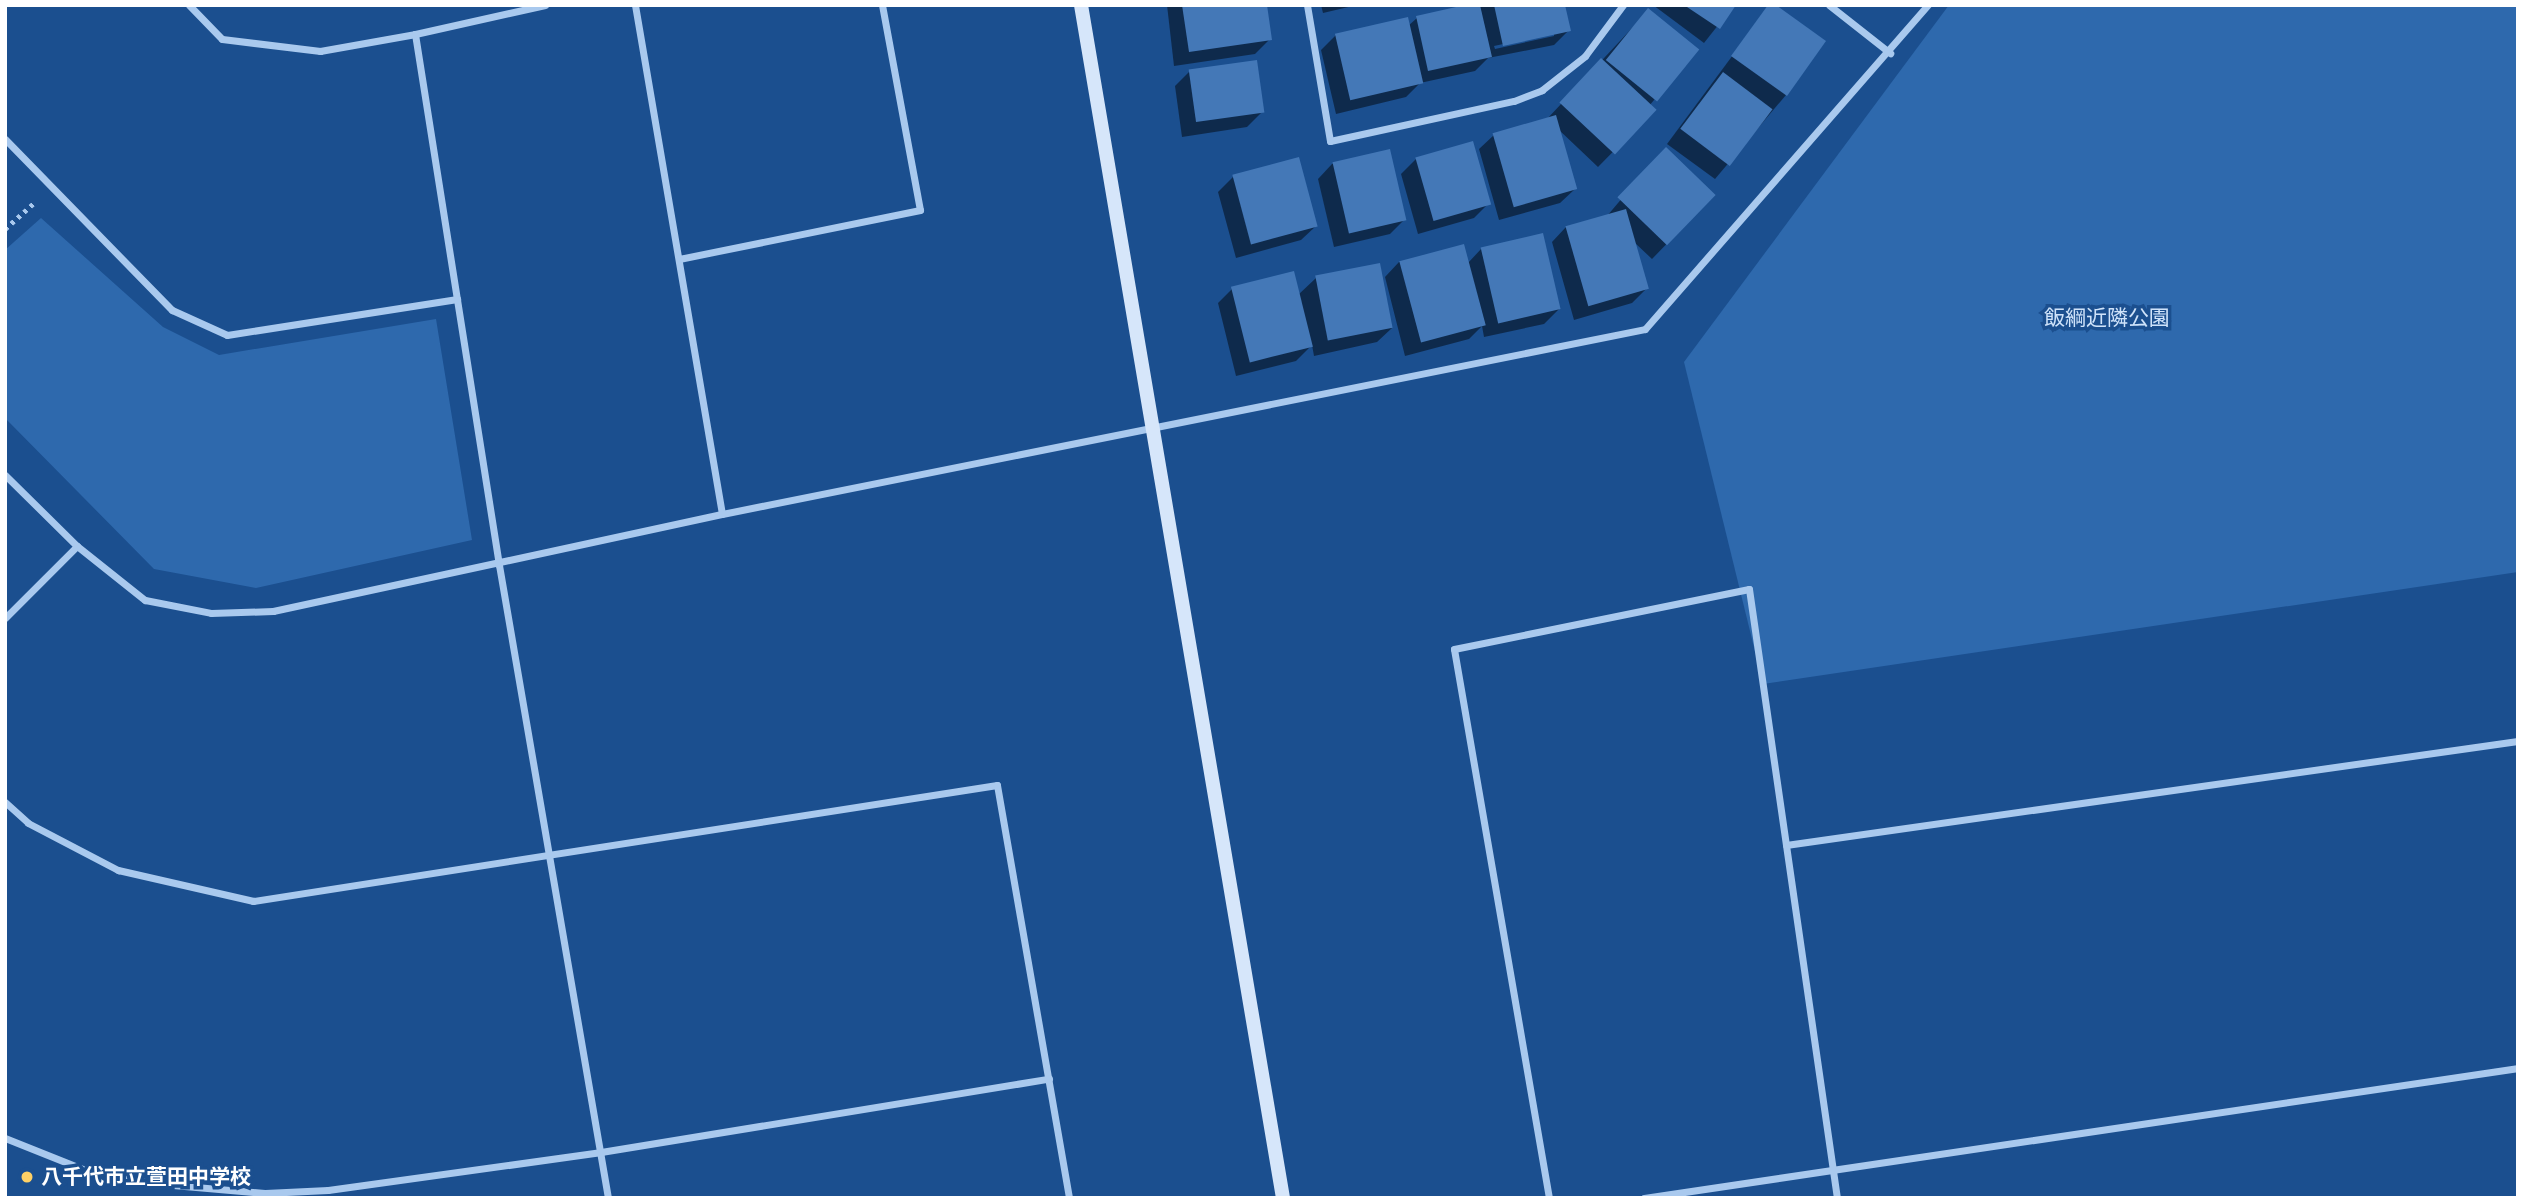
<!DOCTYPE html>
<html>
<head>
<meta charset="utf-8">
<style>
  body { margin:0 }
  #map { position:relative; width:2523px; height:1203px; overflow:hidden; background:#1b4f8f; font-family:Poppins,"Noto Sans JP",sans-serif }
  div>[style] { position:absolute }
  .green>* { inset:0; background:#2e69ad }
  .shadow>* { inset:0; background:#0007 }
  .building>* { inset:0; background:#4478b7; transform-origin:0 0 }
  .path>* { height:4.5px; margin-top:-2.25px; transform-origin:0; background:repeating-linear-gradient(90deg,#a9c9ee 0 3.5px,transparent 0 8.5px) }
  .street>* { height:7px; margin:-3.5px; padding:0 3.5px; transform-origin:3.5px; border-radius:3.5px; background:#a9c9ee }
  .secondary>* { height:14px; margin:-7px; padding:0 7px; transform-origin:7px; border-radius:7px; background:#d6e6fa }
  .dots>* { width:19px; height:19px; translate:-50% -50%; box-sizing:border-box; border:4px solid #1b4f8f; border-radius:50% }
  span { translate:-50% -50%; white-space:nowrap; text-align:center; line-height:1.15; -webkit-text-stroke:7px #1b4f8f; paint-order:stroke }
  .park-label { font-size:21px; color:#cfe3fa }
  .poi-label { font-size:21px; color:#fff; font-weight:700 }
  .left { translate:0 -50%; text-align:left }
  .frame { position:absolute; inset:0; border:7px solid #fff; pointer-events:none }
</style>
</head>
<body>
<div id="map">
  <div class="green">
    <div style="clip-path:polygon(1949px 5px,2518px 5px,2518px 572px,1763px 684px,1684px 362px)"></div>
    <div style="clip-path:polygon(41px 218px,163px 327px,219px 355px,436px 319px,472px 540px,256px 588px,154px 569px,5px 418px,5px 250px)"></div>
  </div>
  <div class="shadow">
    <div style="clip-path:polygon(1265px 5px,1270px 39px,1255px 54px,1174px 66px,1167px 5px)"></div>
    <div style="clip-path:polygon(1321px 5px,1357px 5px,1323px 13px)"></div>
    <div style="clip-path:polygon(evenodd,1473px 5px,1563px 5px,1569px 30px,1554px 45px,1488px 58px,1475px 71px,1420px 83px,1406px 97px,1336px 114px,1321px 50px,1336px 35px,1408px 26px,1417px 18px,1473px 5px,1554px 33px,1554px 36px,1495px 49px,1494px 46px,1554px 33px)"></div>
    <div style="clip-path:polygon(1653px 5px,1734px 5px,1704px 43px)"></div>
    <div style="clip-path:polygon(1770px 5px,1786px 95px,1715px 179px,1667px 144px)"></div>
    <div style="clip-path:polygon(1648px 11px,1696px 50px,1649px 106px,1654px 110px,1598px 167px,1558px 129px,1575px 189px,1560px 203px,1499px 220px,1479px 149px,1494px 135px,1547px 119px)"></div>
    <div style="clip-path:polygon(1190px 71px,1262px 112px,1247px 127px,1182px 137px,1175px 86px)"></div>
    <div style="clip-path:polygon(1389px 151px,1405px 219px,1390px 234px,1334px 247px,1318px 179px,1332px 164px)"></div>
    <div style="clip-path:polygon(1416px 159px,1489px 203px,1474px 218px,1418px 234px,1401px 174px)"></div>
    <div style="clip-path:polygon(1651px 164px,1714px 195px,1652px 259px,1634px 242px,1647px 288px,1632px 303px,1574px 320px,1552px 242px,1566px 227px,1607px 216px)"></div>
    <div style="clip-path:polygon(1233px 177px,1316px 226px,1301px 240px,1236px 258px,1218px 192px)"></div>
    <div style="clip-path:polygon(1482px 248px,1559px 309px,1544px 324px,1484px 337px,1482px 326px,1469px 339px,1405px 356px,1385px 277px,1399px 262px,1467px 264px)"></div>
    <div style="clip-path:polygon(1316px 278px,1392px 328px,1377px 342px,1314px 356px,1312px 345px,1296px 361px,1236px 376px,1218px 303px,1232px 289px,1298px 295px)"></div>
  </div>
  <div class="building">
    <div style="clip-path:polygon(1182px 5px,1267px 5px,1272px 40px,1189px 52px)"></div>
    <div style="clip-path:polygon(1465px 5px,1480px 5px,1492px 57px,1428px 71px,1416px 16px)"></div>
    <div style="clip-path:polygon(1494px 5px,1565px 5px,1571px 31px,1503px 46px)"></div>
    <div style="clip-path:polygon(1684px 5px,1736px 5px,1720px 29px)"></div>
    <div style="clip-path:polygon(1768px 5px,1776px 5px,1826px 41px,1787px 96px,1731px 56px)"></div>
    <div style="left:1648px;top:8px;width:66px;height:67px;rotate:39deg"></div>
    <div style="left:1408px;top:17px;width:68px;height:75px;rotate:77deg"></div>
    <div style="left:1601px;top:58px;width:76px;height:61px;rotate:43deg"></div>
    <div style="left:1257px;top:60px;width:53px;height:69px;rotate:82deg"></div>
    <div style="left:1723px;top:72px;width:62px;height:71px;rotate:37deg"></div>
    <div style="left:1556px;top:115px;width:77px;height:66px;rotate:74deg"></div>
    <div style="left:1473px;top:141px;width:66px;height:60px;rotate:74deg"></div>
    <div style="left:1666px;top:147px;width:69px;height:70px;rotate:44deg"></div>
    <div style="left:1390px;top:149px;width:73px;height:59px;rotate:77deg"></div>
    <div style="left:1299px;top:157px;width:72px;height:69px;rotate:75deg"></div>
    <div style="left:1626px;top:209px;width:83px;height:63px;rotate:74deg"></div>
    <div style="left:1543px;top:233px;width:78px;height:64px;rotate:77deg"></div>
    <div style="left:1464px;top:244px;width:84px;height:67px;rotate:75deg"></div>
    <div style="left:1380px;top:263px;width:66px;height:66px;rotate:79deg"></div>
    <div style="left:1294px;top:271px;width:78px;height:65px;rotate:76deg"></div>
  </div>
  <div class="path">
    <div style="left:5px;top:229px;width:38px;rotate:-42deg"></div>
  </div>
  <div class="street">
    <div style="left:189px;top:5px;width:47px;rotate:45.9deg"></div>
    <div style="left:222px;top:39px;width:99px;rotate:7deg"></div>
    <div style="left:320px;top:51px;width:97px;rotate:-10.1deg"></div>
    <div style="left:545px;top:5px;width:133px;rotate:167.4deg"></div>
    <div style="left:415px;top:34px;width:538px;rotate:81.01deg"></div>
    <div style="left:499px;top:565px;width:642px;rotate:80.23deg"></div>
    <div style="left:635px;top:5px;width:516px;rotate:80.3deg"></div>
    <div style="left:1307px;top:5px;width:138px;rotate:80.4deg"></div>
    <div style="left:1330px;top:141px;width:188px;rotate:-12.3deg"></div>
    <div style="left:1514px;top:101px;width:30px;rotate:-21deg"></div>
    <div style="left:1542px;top:90px;width:55px;rotate:-38.3deg"></div>
    <div style="left:1585px;top:56px;width:64px;rotate:-53.3deg"></div>
    <div style="left:1829px;top:5px;width:78px;rotate:38.2deg"></div>
    <div style="left:5px;top:139px;width:239px;rotate:45.7deg"></div>
    <div style="left:172px;top:310px;width:60px;rotate:24.4deg"></div>
    <div style="left:227px;top:335px;width:233px;rotate:-8.9deg"></div>
    <div style="left:679px;top:259px;width:246px;rotate:-11.5deg"></div>
    <div style="left:920px;top:210px;width:208px;rotate:-100.5deg"></div>
    <div style="left:5px;top:475px;width:101px;rotate:44.6deg"></div>
    <div style="left:77px;top:546px;width:87px;rotate:38.5deg"></div>
    <div style="left:145px;top:600px;width:67px;rotate:11.1deg"></div>
    <div style="left:211px;top:613px;width:62px;rotate:-1.8deg"></div>
    <div style="left:273px;top:611px;width:459px;rotate:-12.2deg"></div>
    <div style="left:722px;top:514px;width:941px;rotate:-11.33deg"></div>
    <div style="left:1645px;top:329px;width:430px;rotate:-48.9deg"></div>
    <div style="left:5px;top:618px;width:102px;rotate:-45deg"></div>
    <div style="left:5px;top:802px;width:31px;rotate:42deg"></div>
    <div style="left:28px;top:823px;width:102px;rotate:27.6deg"></div>
    <div style="left:118px;top:870px;width:139px;rotate:12.9deg"></div>
    <div style="left:253px;top:901px;width:753px;rotate:-8.86deg"></div>
    <div style="left:997px;top:785px;width:419px;rotate:80.1deg"></div>
    <div style="left:1786px;top:845px;width:739px;rotate:-8.09deg"></div>
    <div style="left:5px;top:1138px;width:89px;rotate:21.7deg"></div>
    <div style="left:88px;top:1171px;width:63px;rotate:11deg"></div>
    <div style="left:150px;top:1183px;width:115px;rotate:5deg"></div>
    <div style="left:265px;top:1193px;width:63px;rotate:-2.7deg"></div>
    <div style="left:328px;top:1190px;width:276px;rotate:-7.9deg"></div>
    <div style="left:601px;top:1152px;width:454px;rotate:-9.3deg"></div>
    <div style="left:1549px;top:1198px;width:557px;rotate:-99.82deg"></div>
    <div style="left:1454px;top:649px;width:301px;rotate:-11.5deg"></div>
    <div style="left:1749px;top:589px;width:615px;rotate:81.78deg"></div>
    <div style="left:1644px;top:1198px;width:884px;rotate:-8.46deg"></div>
  </div>
  <div class="secondary">
    <div style="left:1081px;top:5px;width:1210px;rotate:80.39deg"></div>
  </div>
  <div class="dots">
    <div style="left:27px;top:1177px;background:#ffd166"></div>
  </div>
  <div class="park-label">
    <span style="left:2107px;top:318px">飯綱近隣公園</span>
  </div>
  <div class="poi-label">
    <span class="left" style="left:41px;top:1177px">八千代市立萱田中学校</span>
  </div>
  <div class="frame"></div>
</div>
</body>
</html>
